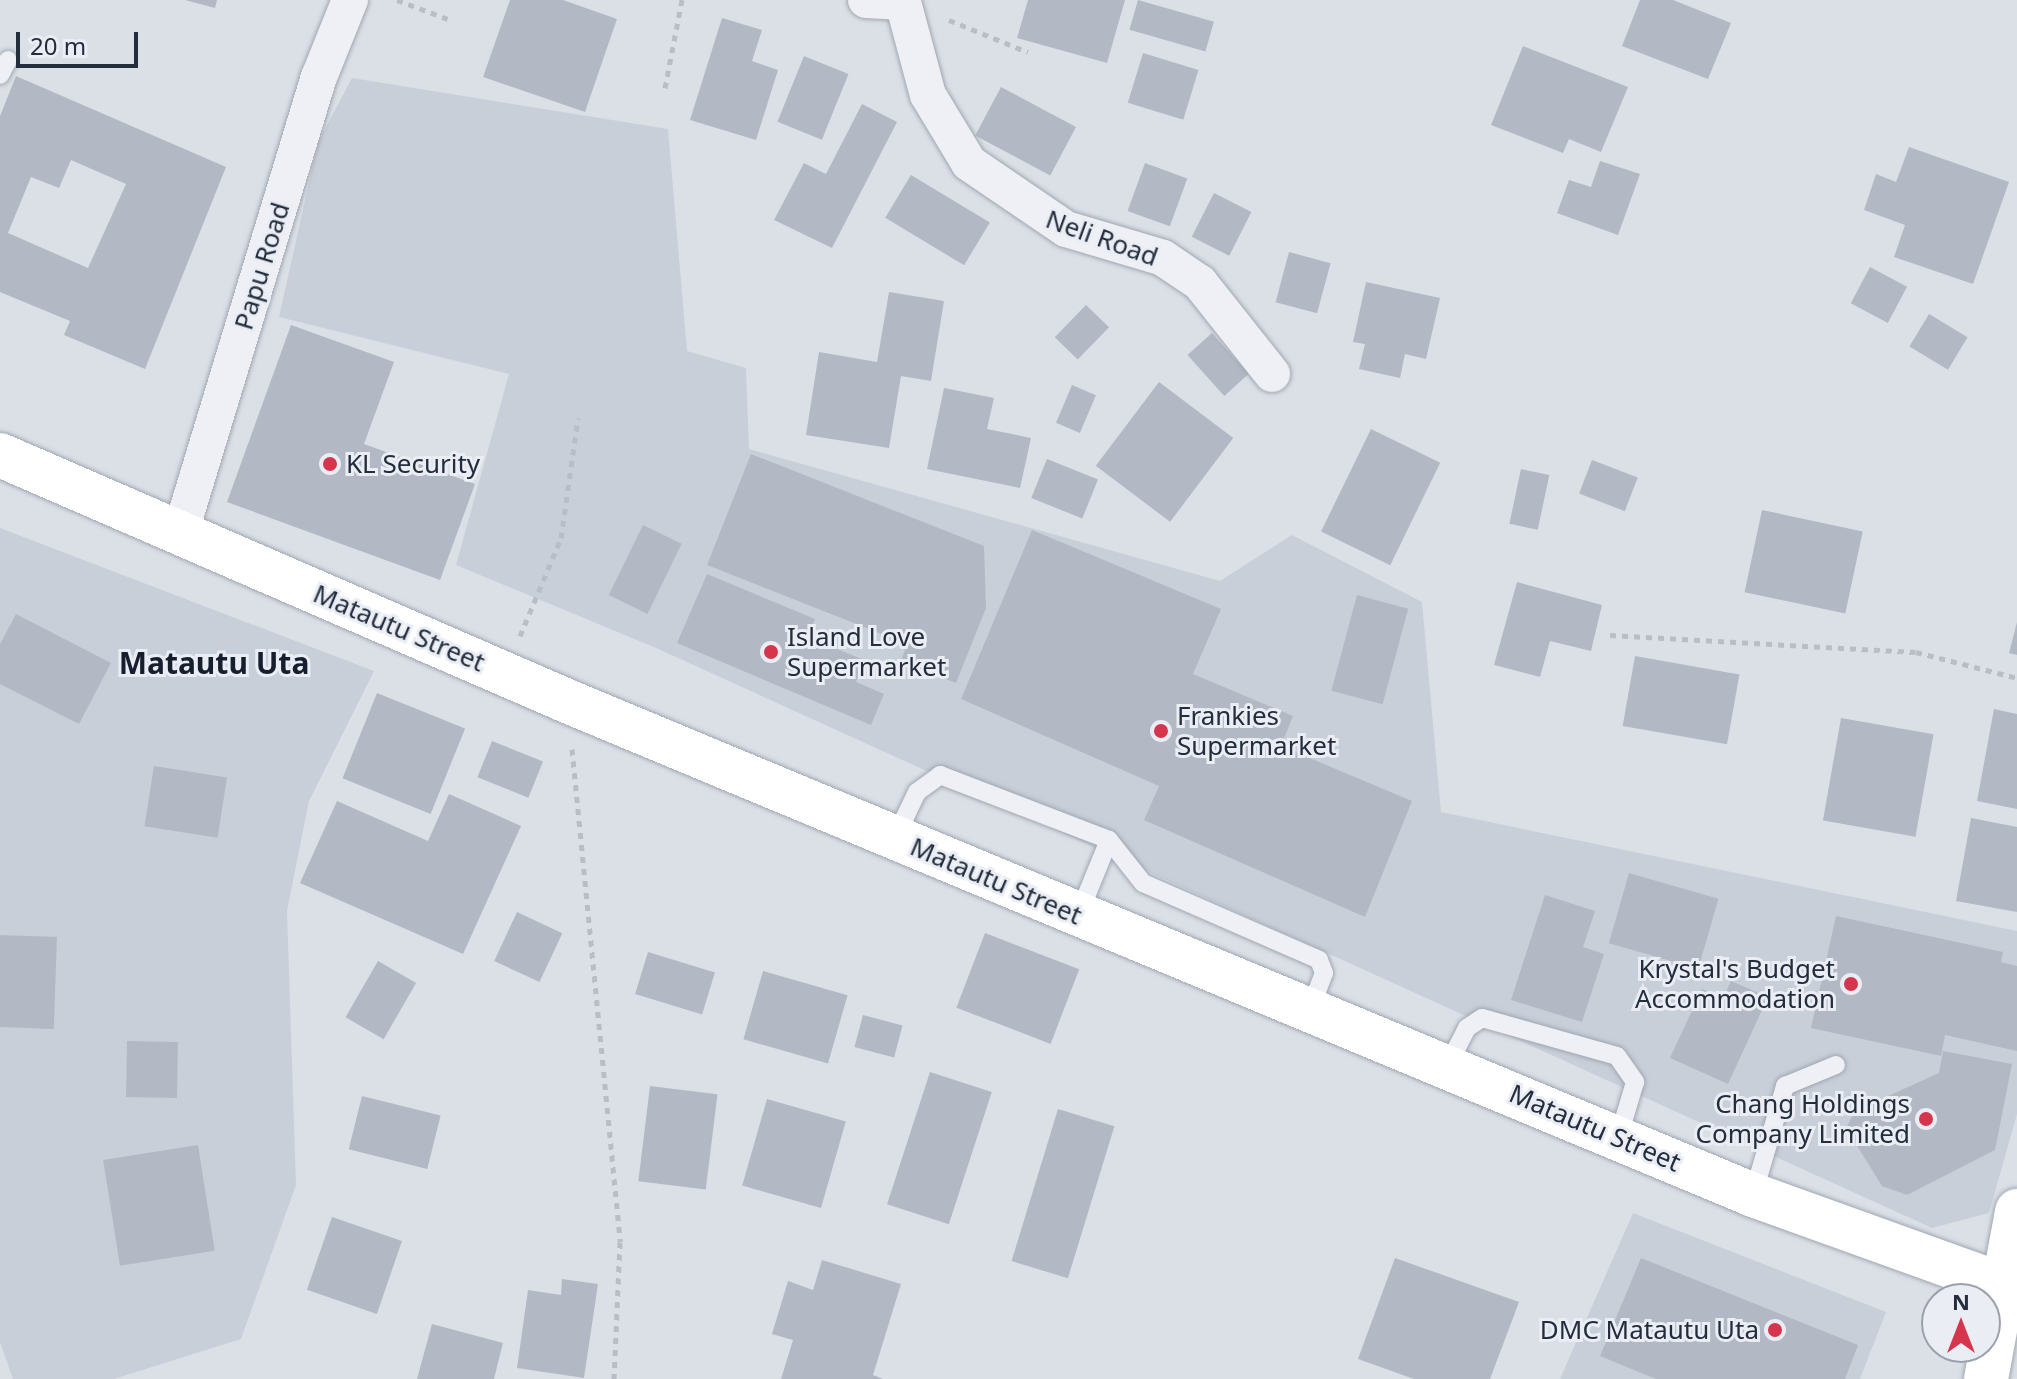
<!DOCTYPE html>
<html>
<head>
<meta charset="utf-8">
<style>
  body { margin:0 }
  #map { position:relative; width:2017px; height:1379px; overflow:hidden; background:#dbe0e7; font-family:"Noto Sans",sans-serif }
  div>[style] { position:absolute }
  .built>* { inset:0; background:#c9cfd9 }
  .building>* { inset:0; background:#b2b9c4; transform-origin:0 0 }
  .path>* { height:5px; margin-top:-2.5px; transform-origin:0; background:repeating-linear-gradient(90deg,#b9bdc5 0 6px,transparent 0 12px) }
  .roads { filter:drop-shadow(0 0 2px #a0a7b1) drop-shadow(0 0 2px #a0a7b1) }
  .service>* { height:18px; margin:-9px; padding:0 9px; transform-origin:9px; border-radius:9px; background:#eef0f5 }
  .minor>* { height:36px; margin:-18px; padding:0 18px; transform-origin:18px; border-radius:18px; background:#eef0f5 }
  .secondary>* { height:44px; margin:-22px; padding:0 22px; transform-origin:22px; border-radius:22px; background:#fff }
  .primary>* { height:44px; margin:-22px; padding:0 22px; transform-origin:22px; border-radius:22px; background:#fff }
  .dots>* { width:22px; height:22px; translate:-50% -50%; box-sizing:border-box; border:4px solid #eaeef4; border-radius:50% }
  span { translate:-50% -50%; white-space:nowrap; text-align:center; line-height:1.15; -webkit-text-stroke:6px #eaeef4; paint-order:stroke }
  .street-label { font-size:26px; color:#242d3d }
  .poi-label { font-size:26px; color:#242d3d }
  .left { translate:0 -50%; text-align:left }
  .right { translate:-100% -50%; text-align:right }
  .quarter-label { font-size:30px; color:#171f2e; font-weight:700 }
  .north { position:absolute; left:1921px; top:1283px; width:80px; height:80px; box-sizing:border-box; background:#eaeef4; border:2px solid #9ba1ab; border-radius:50%; rotate:0deg; font-size:22px; font-weight:700; line-height:32px; text-align:center; color:#242d3d }
  .north::after { content:''; display:block; margin:auto; width:28px; height:36px; background:#d6364d; clip-path:polygon(50% 0,100% 100%,50% 72%,0 100%) }
  .scale { position:absolute; left:16px; top:32px; width:122px; height:36px; box-sizing:border-box; border:4px solid #242d3d; border-top:0; padding-left:10px; font-size:24px; line-height:28px; white-space:nowrap; color:#242d3d; -webkit-text-stroke:6px #eaeef4; paint-order:stroke }
</style>
</head>
<body>
<div id="map">
  <div class="built">
    <div style="clip-path:polygon(352px 78px,668px 129px,687px 351px,746px 368px,749px 449px,1220px 581px,1292px 535px,1422px 602px,1441px 812px,2017px 931px,2017px 1114px,1989px 1213px,1932px 1228px,656px 648px,456px 565px,509px 374px,279px 317px,318px 142px)"></div>
    <div style="clip-path:polygon(0 528px,374px 671px,309px 801px,287px 911px,296px 1185px,241px 1339px,114px 1379px,13px 1379px,0 1342px)"></div>
    <div style="clip-path:polygon(1633px 1213px,1886px 1312px,1860px 1379px,1560px 1379px)"></div>
  </div>
  <div class="building">
    <div style="clip-path:polygon(185px 0,217px 0,215px 8px)"></div>
    <div style="clip-path:polygon(510px 0,563px 0,617px 19px,585px 112px,483px 77px)"></div>
    <div style="clip-path:polygon(1028px 0,1125px 0,1107px 63px,1017px 38px)"></div>
    <div style="left:1138px;top:0;width:79px;height:31px;rotate:16deg"></div>
    <div style="clip-path:polygon(1640px 0,1673px 0,1731px 23px,1708px 79px,1622px 46px)"></div>
    <div style="clip-path:polygon(722px 18px,762px 30px,752px 61px,778px 70px,756px 140px,690px 120px)"></div>
    <div style="clip-path:polygon(1523px 46px,1628px 87px,1601px 152px,1569px 139px,1563px 153px,1491px 125px)"></div>
    <div style="left:1143px;top:53px;width:58px;height:52px;rotate:17deg"></div>
    <div style="left:804px;top:56px;width:48px;height:71px;rotate:22deg"></div>
    <div style="clip-path:polygon(evenodd,16px 76px,226px 167px,145px 369px,64px 335px,70px 321px,0 292px,0 116px,16px 76px,71px 160px,126px 184px,88px 268px,8px 233px,31px 177px,59px 188px,71px 160px)"></div>
    <div style="left:1001px;top:87px;width:85px;height:55px;rotate:28deg"></div>
    <div style="clip-path:polygon(862px 104px,897px 122px,832px 248px,774px 220px,804px 163px,826px 174px)"></div>
    <div style="clip-path:polygon(1909px 147px,2009px 182px,1973px 284px,1894px 257px,1905px 225px,1864px 210px,1876px 174px,1896px 182px)"></div>
    <div style="clip-path:polygon(1600px 161px,1640px 174px,1618px 235px,1557px 213px,1569px 180px,1591px 187px)"></div>
    <div style="left:1145px;top:163px;width:45px;height:51px;rotate:20deg"></div>
    <div style="left:911px;top:175px;width:92px;height:50px;rotate:31deg"></div>
    <div style="left:1214px;top:193px;width:42px;height:49px;rotate:27deg"></div>
    <div style="left:1289px;top:252px;width:43px;height:52px;rotate:15deg"></div>
    <div style="left:1870px;top:267px;width:42px;height:41px;rotate:28deg"></div>
    <div style="clip-path:polygon(1366px 282px,1440px 298px,1426px 359px,1405px 354px,1400px 378px,1359px 369px,1365px 344px,1353px 342px)"></div>
    <div style="clip-path:polygon(889px 292px,944px 301px,931px 381px,901px 376px,889px 448px,806px 435px,819px 352px,877px 362px)"></div>
    <div style="left:1086px;top:305px;width:32px;height:45px;rotate:44deg"></div>
    <div style="left:1929px;top:314px;width:45px;height:38px;rotate:31deg"></div>
    <div style="clip-path:polygon(291px 325px,394px 362px,364px 444px,475px 484px,440px 580px,227px 502px)"></div>
    <div style="left:1212px;top:333px;width:55px;height:33px;rotate:48deg"></div>
    <div style="left:1159px;top:382px;width:93px;height:105px;rotate:37deg"></div>
    <div style="left:1072px;top:385px;width:26px;height:41px;rotate:23deg"></div>
    <div style="clip-path:polygon(944px 388px,994px 398px,987px 429px,1031px 438px,1020px 488px,927px 469px)"></div>
    <div style="left:1371px;top:429px;width:77px;height:114px;rotate:26deg"></div>
    <div style="clip-path:polygon(751px 454px,984px 546px,986px 608px,956px 683px,901px 661px,907px 644px,707px 565px)"></div>
    <div style="left:1047px;top:459px;width:55px;height:42px;rotate:22deg"></div>
    <div style="left:1592px;top:460px;width:49px;height:36px;rotate:21deg"></div>
    <div style="left:1521px;top:469px;width:29px;height:56px;rotate:12deg"></div>
    <div style="left:1762px;top:510px;width:103px;height:84px;rotate:12deg"></div>
    <div style="left:643px;top:525px;width:43px;height:78px;rotate:26deg"></div>
    <div style="clip-path:polygon(1032px 530px,1221px 609px,1193px 674px,1293px 716px,1281px 746px,1412px 801px,1365px 917px,1144px 820px,1159px 786px,961px 699px)"></div>
    <div style="clip-path:polygon(707px 574px,815px 619px,808px 637px,864px 660px,856px 682px,884px 694px,871px 725px,677px 643px)"></div>
    <div style="clip-path:polygon(1517px 582px,1602px 605px,1591px 651px,1550px 641px,1540px 677px,1494px 665px)"></div>
    <div style="left:1357px;top:595px;width:53px;height:99px;rotate:15deg"></div>
    <div style="clip-path:polygon(16px 614px,111px 663px,79px 724px,0 684px,0 644px)"></div>
    <div style="clip-path:polygon(2017px 622px,2017px 655px,2009px 653px)"></div>
    <div style="left:1635px;top:656px;width:106px;height:71px;rotate:10deg"></div>
    <div style="left:377px;top:693px;width:95px;height:92px;rotate:22deg"></div>
    <div style="clip-path:polygon(1994px 709px,2017px 714px,2017px 809px,1977px 801px)"></div>
    <div style="left:1841px;top:718px;width:94px;height:104px;rotate:10deg"></div>
    <div style="left:492px;top:741px;width:55px;height:39px;rotate:22deg"></div>
    <div style="left:154px;top:766px;width:74px;height:61px;rotate:9deg"></div>
    <div style="clip-path:polygon(449px 794px,521px 826px,463px 954px,300px 883px,337px 801px,428px 841px)"></div>
    <div style="clip-path:polygon(1971px 818px,2017px 827px,2017px 912px,1956px 901px)"></div>
    <div style="left:1629px;top:873px;width:93px;height:73px;rotate:16deg"></div>
    <div style="clip-path:polygon(1545px 895px,1595px 911px,1583px 947px,1604px 954px,1582px 1022px,1511px 1000px)"></div>
    <div style="left:517px;top:912px;width:50px;height:54px;rotate:25deg"></div>
    <div style="clip-path:polygon(1836px 916px,2003px 952px,2001px 962px,2017px 966px,2017px 1051px,1945px 1035px,1941px 1056px,1811px 1028px)"></div>
    <div style="left:985px;top:933px;width:101px;height:80px;rotate:21deg"></div>
    <div style="left:0;top:935px;width:57px;height:92px;rotate:2deg"></div>
    <div style="left:648px;top:952px;width:70px;height:44px;rotate:17deg"></div>
    <div style="left:378px;top:961px;width:44px;height:65px;rotate:30deg"></div>
    <div style="left:763px;top:971px;width:88px;height:71px;rotate:16deg"></div>
    <div style="clip-path:polygon(1731px 981px,1768px 997px,1728px 1084px,1670px 1058px,1702px 989px,1723px 998px)"></div>
    <div style="left:863px;top:1015px;width:41px;height:33px;rotate:15deg"></div>
    <div style="left:127px;top:1041px;width:51px;height:56px;rotate:1deg"></div>
    <div style="clip-path:polygon(1943px 1051px,2012px 1064px,1995px 1150px,1907px 1195px,1882px 1186px,1846px 1128px,1855px 1111px,1939px 1073px)"></div>
    <div style="left:930px;top:1072px;width:65px;height:139px;rotate:18deg"></div>
    <div style="left:650px;top:1086px;width:68px;height:96px;rotate:7deg"></div>
    <div style="left:362px;top:1096px;width:81px;height:55px;rotate:14deg"></div>
    <div style="left:767px;top:1099px;width:82px;height:90px;rotate:16deg"></div>
    <div style="left:1058px;top:1109px;width:59px;height:159px;rotate:17deg"></div>
    <div style="left:198px;top:1145px;width:107px;height:96px;rotate:81deg"></div>
    <div style="left:332px;top:1217px;width:74px;height:77px;rotate:19deg"></div>
    <div style="clip-path:polygon(1395px 1258px,1519px 1302px,1490px 1379px,1414px 1379px,1358px 1359px)"></div>
    <div style="clip-path:polygon(1641px 1258px,1858px 1345px,1845px 1379px,1656px 1379px,1600px 1356px)"></div>
    <div style="clip-path:polygon(822px 1260px,901px 1284px,873px 1375px,883px 1379px,781px 1379px,793px 1340px,772px 1334px,788px 1281px,813px 1290px)"></div>
    <div style="clip-path:polygon(562px 1279px,598px 1284px,584px 1378px,517px 1368px,528px 1290px,561px 1295px)"></div>
    <div style="clip-path:polygon(432px 1324px,503px 1343px,494px 1379px,417px 1379px)"></div>
  </div>
  <div class="path">
    <div style="left:397px;top:0;width:54px;rotate:20.4deg"></div>
    <div style="left:949px;top:20px;width:85px;rotate:22.1deg"></div>
    <div style="left:665px;top:88px;width:90px;rotate:-79.1deg"></div>
    <div style="left:1610px;top:635px;width:306px;rotate:3.2deg"></div>
    <div style="left:1916px;top:652px;width:104px;rotate:14.4deg"></div>
    <div style="left:520px;top:636px;width:106px;rotate:-67.3deg"></div>
    <div style="left:561px;top:538px;width:121px;rotate:-81.9deg"></div>
    <div style="left:572px;top:749px;width:495px;rotate:84.4deg"></div>
    <div style="left:620px;top:1242px;width:137px;rotate:92.5deg"></div>
  </div>
  <div class="roads">
    <div class="service">
      <div style="left:0;top:75px;width:17px;rotate:-62deg"></div>
      <div style="left:895px;top:838px;width:51px;rotate:-64.4deg"></div>
      <div style="left:917px;top:792px;width:29px;rotate:-36deg"></div>
      <div style="left:940px;top:775px;width:181px;rotate:21deg"></div>
      <div style="left:1109px;top:840px;width:55px;rotate:51.7deg"></div>
      <div style="left:1143px;top:883px;width:192px;rotate:23.6deg"></div>
      <div style="left:1319px;top:960px;width:14px;rotate:69deg"></div>
      <div style="left:1324px;top:973px;width:40px;rotate:111deg"></div>
      <div style="left:1078px;top:916px;width:82px;rotate:-67.8deg"></div>
      <div style="left:1448px;top:1065px;width:42px;rotate:-62.8deg"></div>
      <div style="left:1467px;top:1028px;width:18px;rotate:-34deg"></div>
      <div style="left:1482px;top:1018px;width:140px;rotate:15.7deg"></div>
      <div style="left:1617px;top:1056px;width:32px;rotate:55deg"></div>
      <div style="left:1635px;top:1082px;width:59px;rotate:106.6deg"></div>
      <div style="left:1753px;top:1195px;width:114px;rotate:-73.6deg"></div>
      <div style="left:1785px;top:1086px;width:55px;rotate:-22.4deg"></div>
    </div>
    <div class="minor">
      <div style="left:866px;top:0;width:37px;rotate:3deg"></div>
      <div style="left:903px;top:2px;width:96px;rotate:75deg"></div>
      <div style="left:928px;top:95px;width:79px;rotate:58.9deg"></div>
      <div style="left:969px;top:163px;width:117px;rotate:34.2deg"></div>
      <div style="left:1066px;top:229px;width:101px;rotate:16.6deg"></div>
      <div style="left:1163px;top:258px;width:45px;rotate:34deg"></div>
      <div style="left:1200px;top:283px;width:116px;rotate:51.6deg"></div>
      <div style="left:180px;top:534px;width:478px;rotate:-73.1deg"></div>
      <div style="left:319px;top:77px;width:83px;rotate:-68.1deg"></div>
    </div>
    <div class="secondary">
      <div style="left:1986px;top:1379px;width:171px;rotate:-79.5deg"></div>
    </div>
    <div class="primary">
      <div style="left:0;top:455px;width:618px;rotate:23.45deg"></div>
      <div style="left:567px;top:701px;width:1285px;rotate:22.61deg"></div>
      <div style="left:1753px;top:1195px;width:281px;rotate:19.8deg"></div>
    </div>
  </div>
  <div class="dots">
    <div style="left:330px;top:464px;background:#d6364d"></div>
    <div style="left:771px;top:652px;background:#d6364d"></div>
    <div style="left:1161px;top:731px;background:#d6364d"></div>
    <div style="left:1851px;top:984px;background:#d6364d"></div>
    <div style="left:1926px;top:1119px;background:#d6364d"></div>
    <div style="left:1775px;top:1330px;background:#d6364d"></div>
  </div>
  <div class="street-label">
    <span style="left:1102px;top:238px;rotate:20deg">Neli Road</span>
    <span style="left:262px;top:266px;rotate:-73deg">Papu Road</span>
    <span style="left:399px;top:628px;rotate:23deg">Matautu Street</span>
    <span style="left:996px;top:881px;rotate:23deg">Matautu Street</span>
    <span style="left:1595px;top:1128px;rotate:23deg">Matautu Street</span>
  </div>
  <div class="poi-label">
    <span class="left" style="left:346px;top:464px">KL Security</span>
    <span class="left" style="left:787px;top:652px">Island Love<br>Supermarket</span>
    <span class="left" style="left:1177px;top:731px">Frankies<br>Supermarket</span>
    <span class="right" style="left:1835px;top:984px">Krystal's Budget<br>Accommodation</span>
    <span class="right" style="left:1910px;top:1119px">Chang Holdings<br>Company Limited</span>
    <span class="right" style="left:1759px;top:1330px">DMC Matautu Uta</span>
  </div>
  <div class="quarter-label">
    <span style="left:214px;top:663px">Matautu Uta</span>
  </div>
  <div class="north">N</div>
  <div class="scale">20 m</div>
</div>
</body>
</html>
